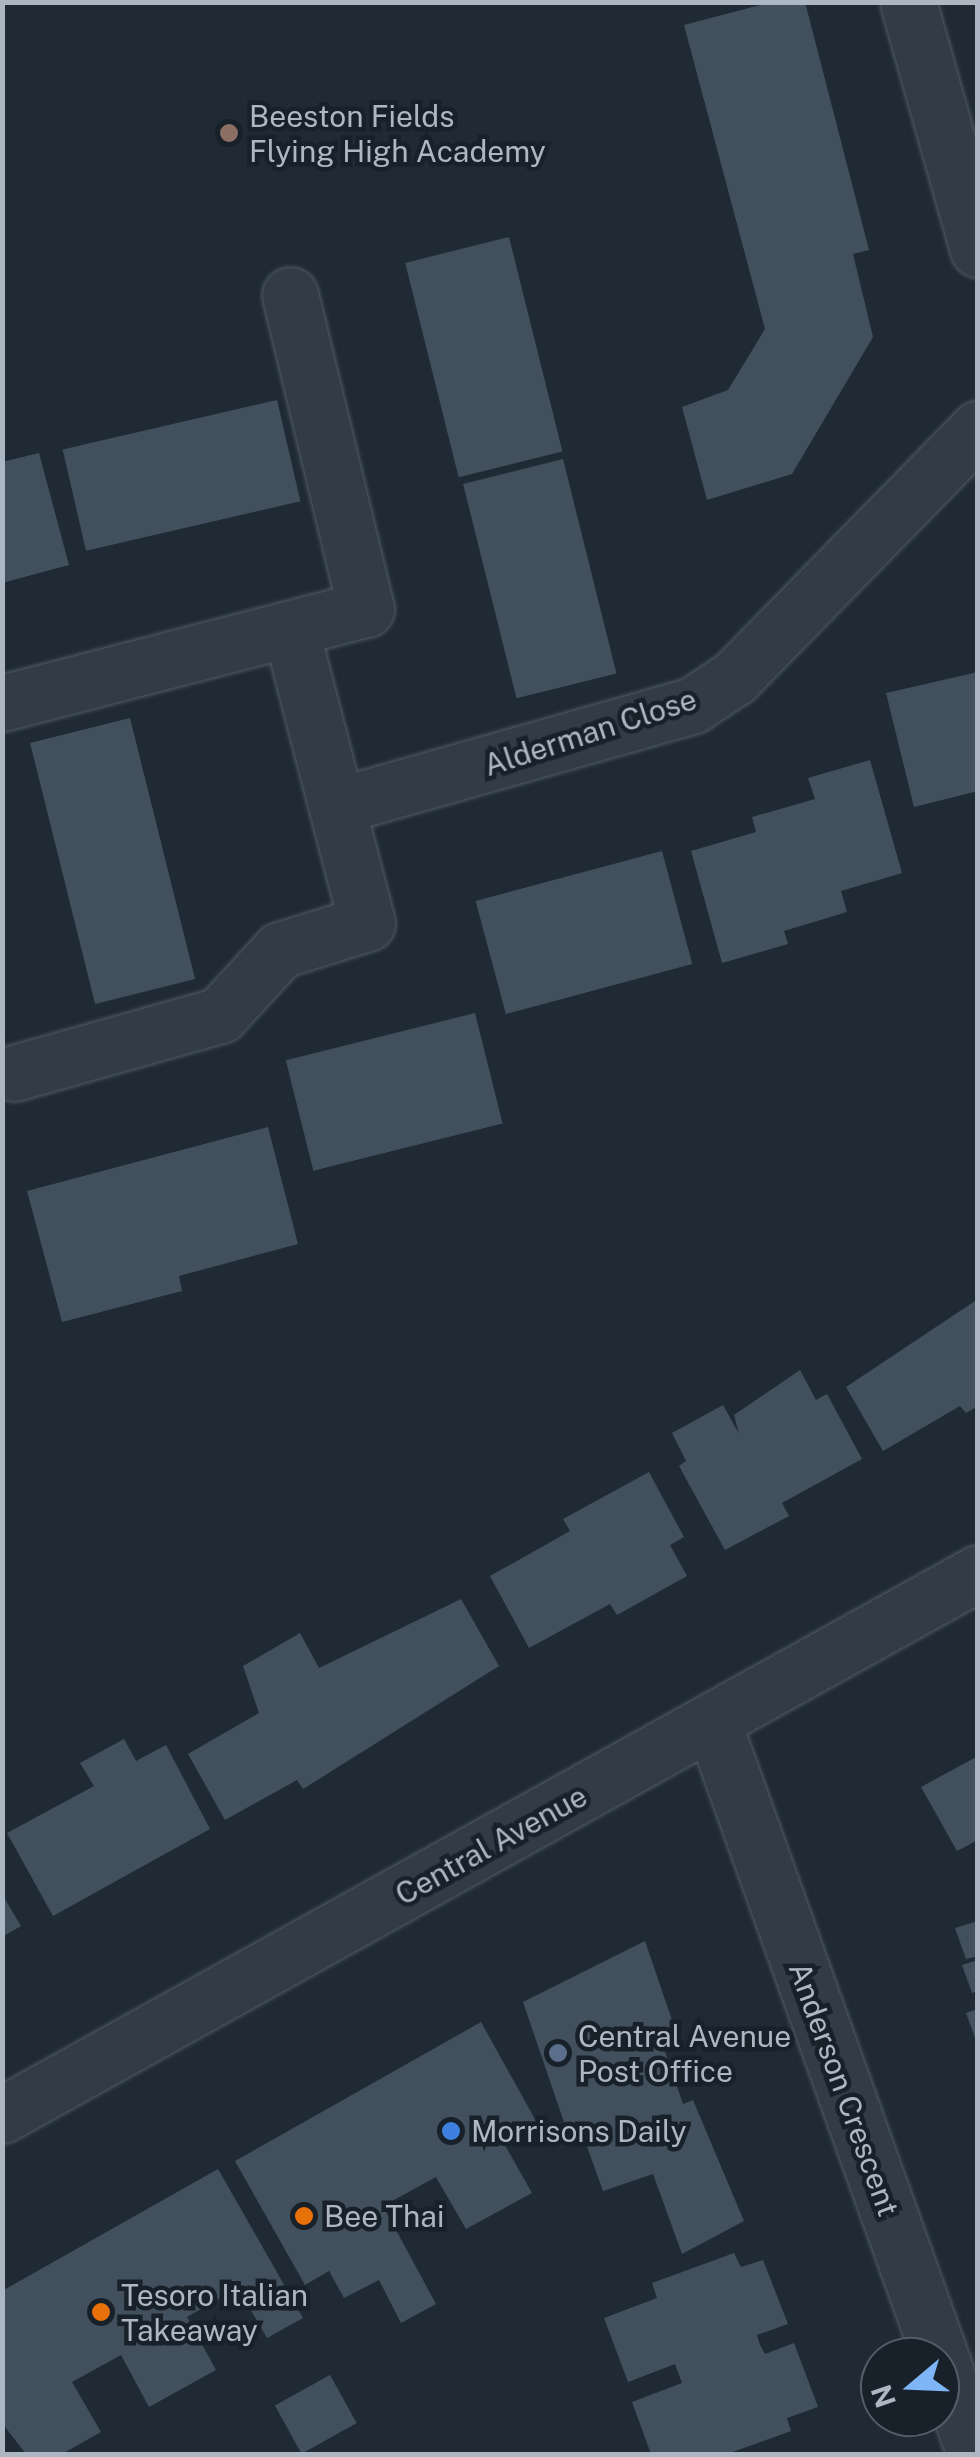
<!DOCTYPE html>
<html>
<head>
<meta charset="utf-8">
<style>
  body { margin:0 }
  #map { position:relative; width:980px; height:2457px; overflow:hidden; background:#1f2a35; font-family:"Public Sans",sans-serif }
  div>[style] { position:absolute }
  .building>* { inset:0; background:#42505d; transform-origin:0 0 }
  .roads { filter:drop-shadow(0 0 2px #505a64) drop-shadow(0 0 2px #505a64) }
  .minor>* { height:55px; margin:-27.5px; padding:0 27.5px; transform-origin:27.5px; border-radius:27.5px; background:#323c46 }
  .dots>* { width:28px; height:28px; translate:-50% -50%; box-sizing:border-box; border:5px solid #18212a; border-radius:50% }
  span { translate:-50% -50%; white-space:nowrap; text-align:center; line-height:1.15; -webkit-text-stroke:9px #18212a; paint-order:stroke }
  .poi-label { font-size:30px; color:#acb7c3 }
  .left { translate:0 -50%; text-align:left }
  .street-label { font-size:30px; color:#acb7c3 }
  .frame { position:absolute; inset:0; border:5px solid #acb7c3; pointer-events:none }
  .north { position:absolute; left:860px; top:2337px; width:100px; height:100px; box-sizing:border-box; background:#18212a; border:2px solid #535d67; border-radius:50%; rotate:251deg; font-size:28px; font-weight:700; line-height:40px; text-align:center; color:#acb7c3 }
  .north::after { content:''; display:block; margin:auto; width:35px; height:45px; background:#7eb5f7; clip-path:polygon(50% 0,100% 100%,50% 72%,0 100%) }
</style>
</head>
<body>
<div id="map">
  <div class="building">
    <div style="clip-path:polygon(772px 2px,805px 2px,869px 250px,853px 254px,873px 337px,792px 474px,707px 500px,682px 407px,728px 390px,765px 329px,684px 25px)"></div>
    <div style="left:509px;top:237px;width:221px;height:107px;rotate:76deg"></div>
    <div style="left:277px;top:400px;width:104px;height:220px;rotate:77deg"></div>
    <div style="clip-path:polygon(39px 453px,69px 565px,2px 583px,2px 462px)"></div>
    <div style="left:563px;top:459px;width:221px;height:103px;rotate:76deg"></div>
    <div style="clip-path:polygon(978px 672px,978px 791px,914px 807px,886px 693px)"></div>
    <div style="left:130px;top:718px;width:269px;height:103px;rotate:76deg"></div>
    <div style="clip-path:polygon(870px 760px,902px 873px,841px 891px,847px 912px,784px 931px,788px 944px,722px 963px,691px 851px,756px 832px,752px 817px,815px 799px,808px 778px)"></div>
    <div style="left:662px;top:851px;width:117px;height:193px;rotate:75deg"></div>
    <div style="left:475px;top:1013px;width:114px;height:195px;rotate:76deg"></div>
    <div style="clip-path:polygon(268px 1127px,298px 1244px,179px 1276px,182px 1291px,62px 1322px,27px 1191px)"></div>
    <div style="clip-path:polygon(978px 1299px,978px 1406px,966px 1413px,960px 1406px,883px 1451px,846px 1387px)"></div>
    <div style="clip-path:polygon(800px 1370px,816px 1400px,827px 1394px,862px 1459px,782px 1503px,789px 1516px,725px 1550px,679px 1466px,686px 1461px,672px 1433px,723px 1405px,739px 1434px,734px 1415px)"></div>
    <div style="clip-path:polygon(649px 1472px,684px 1537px,670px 1545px,687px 1576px,617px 1615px,610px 1604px,529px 1648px,490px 1576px,570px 1531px,563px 1519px)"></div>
    <div style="clip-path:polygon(461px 1599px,499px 1666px,303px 1789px,297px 1780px,225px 1820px,188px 1754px,259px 1713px,243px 1666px,300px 1633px,319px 1668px)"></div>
    <div style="clip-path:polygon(124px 1739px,136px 1761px,166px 1745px,210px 1829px,53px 1916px,7px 1833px,94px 1786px,80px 1763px)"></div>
    <div style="clip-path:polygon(978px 1756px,978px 1840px,957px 1851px,921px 1787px)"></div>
    <div style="clip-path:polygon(2px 1894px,21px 1926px,2px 1937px)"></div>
    <div style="clip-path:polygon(978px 1921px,978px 1956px,966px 1959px,955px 1928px)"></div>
    <div style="clip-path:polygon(645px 1941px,674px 2026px,658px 2031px,683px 2104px,693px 2100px,744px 2221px,682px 2254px,653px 2174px,603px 2191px,580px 2127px,567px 2131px,523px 2002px)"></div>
    <div style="clip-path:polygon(978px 1960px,978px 1991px,972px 1993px,962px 1965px)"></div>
    <div style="clip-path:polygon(978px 2009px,978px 2043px,977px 2043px,966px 2013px)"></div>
    <div style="clip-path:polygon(481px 2022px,536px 2121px,502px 2140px,532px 2193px,466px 2229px,436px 2177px,383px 2206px,436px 2304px,401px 2323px,379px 2280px,344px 2298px,329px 2271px,305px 2285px,235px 2161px)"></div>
    <div style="clip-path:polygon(218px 2169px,303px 2318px,267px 2338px,238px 2288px,187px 2317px,216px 2370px,149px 2407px,121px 2355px,72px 2382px,101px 2432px,62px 2454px,26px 2454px,2px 2423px,2px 2291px)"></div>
    <div style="clip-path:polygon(734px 2253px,741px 2267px,763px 2260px,788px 2324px,757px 2335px,760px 2345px,765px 2354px,794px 2343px,818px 2407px,787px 2418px,791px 2431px,727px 2454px,651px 2454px,632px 2402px,682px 2383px,675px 2364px,628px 2382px,604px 2318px,657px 2298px,652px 2283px)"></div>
    <div style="left:330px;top:2375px;width:55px;height:63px;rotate:61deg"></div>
  </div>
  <div class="roads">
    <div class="minor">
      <div style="left:908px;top:2px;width:257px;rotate:74.2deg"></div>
      <div style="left:2px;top:703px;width:376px;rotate:-14.5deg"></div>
      <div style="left:366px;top:609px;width:323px;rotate:-103.6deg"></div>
      <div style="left:337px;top:806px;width:370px;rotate:-15.8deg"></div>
      <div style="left:693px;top:705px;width:49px;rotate:-33.4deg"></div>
      <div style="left:734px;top:678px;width:349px;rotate:-45.6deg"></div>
      <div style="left:14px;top:1073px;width:214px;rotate:-15.7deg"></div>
      <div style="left:220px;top:1015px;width:88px;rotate:-47.3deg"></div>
      <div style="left:280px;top:950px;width:91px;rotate:-17.2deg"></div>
      <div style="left:367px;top:923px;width:302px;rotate:-104.6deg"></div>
      <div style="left:713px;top:1723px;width:777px;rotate:70.28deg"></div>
      <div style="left:2px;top:2115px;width:1116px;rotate:-29.04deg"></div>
    </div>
  </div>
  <div class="dots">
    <div style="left:229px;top:133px;background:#8d6e63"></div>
    <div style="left:558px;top:2053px;background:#5c6f8a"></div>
    <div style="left:451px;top:2131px;background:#3f7fe0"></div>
    <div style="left:304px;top:2216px;background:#e8710a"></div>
    <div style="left:101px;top:2312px;background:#e8710a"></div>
  </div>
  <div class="poi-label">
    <span class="left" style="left:249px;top:133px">Beeston Fields<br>Flying High Academy</span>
    <span class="left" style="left:578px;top:2053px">Central Avenue<br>Post Office</span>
    <span class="left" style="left:471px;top:2131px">Morrisons Daily</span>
    <span class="left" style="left:324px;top:2216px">Bee Thai</span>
    <span class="left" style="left:121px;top:2312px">Tesoro Italian<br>Takeaway</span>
  </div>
  <div class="street-label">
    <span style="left:590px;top:732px;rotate:-18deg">Alderman Close</span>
    <span style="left:491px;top:1845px;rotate:-29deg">Central Avenue</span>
    <span style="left:844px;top:2089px;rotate:70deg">Anderson Crescent</span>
  </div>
  <div class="frame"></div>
  <div class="north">N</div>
</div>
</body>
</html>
